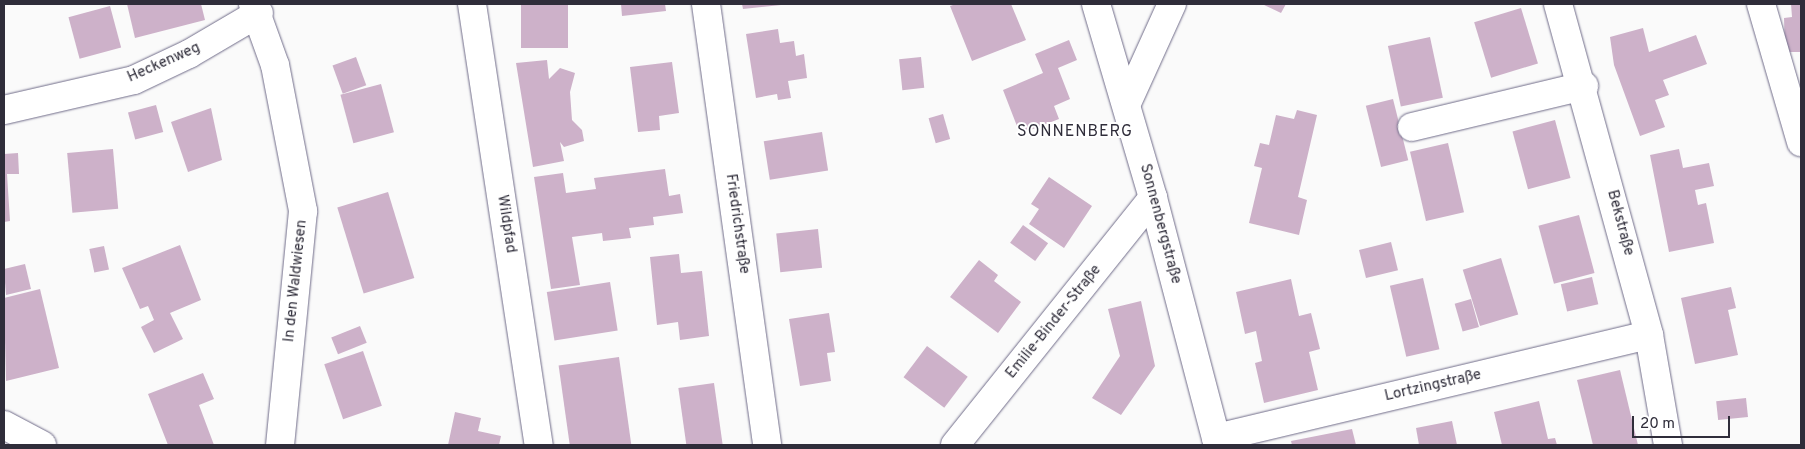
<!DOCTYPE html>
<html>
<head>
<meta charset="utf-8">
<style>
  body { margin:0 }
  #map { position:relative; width:1805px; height:449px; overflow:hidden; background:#fafafa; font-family:Overpass,sans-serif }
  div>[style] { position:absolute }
  .building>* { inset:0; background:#cdb1c9; transform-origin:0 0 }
  .roads { filter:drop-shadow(0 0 1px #706c89) drop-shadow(0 0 1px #706c89) }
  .minor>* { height:28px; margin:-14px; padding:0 14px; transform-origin:14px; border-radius:14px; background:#fff }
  span { translate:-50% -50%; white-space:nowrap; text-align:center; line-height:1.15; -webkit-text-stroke:4px #fff; paint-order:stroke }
  .street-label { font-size:15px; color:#2f2d3a }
  .neighbourhood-label { font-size:16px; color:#2f2d3a; letter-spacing:1px }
  .frame { position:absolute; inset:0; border:5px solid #2f2d3a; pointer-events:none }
  .scale { position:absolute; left:1632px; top:416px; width:98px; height:22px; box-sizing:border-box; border:2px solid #2f2d3a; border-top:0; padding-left:6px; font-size:15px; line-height:18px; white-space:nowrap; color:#2f2d3a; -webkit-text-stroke:4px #fff; paint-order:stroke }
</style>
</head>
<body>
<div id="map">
  <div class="building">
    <div style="clip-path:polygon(127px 4px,201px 4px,205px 20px,135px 38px)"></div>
    <div style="left:521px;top:4px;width:47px;height:44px"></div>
    <div style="clip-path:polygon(621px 4px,665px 4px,666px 11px,622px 16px)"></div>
    <div style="clip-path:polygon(742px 4px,781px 4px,781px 5px,743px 9px)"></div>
    <div style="clip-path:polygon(956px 4px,1011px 4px,1026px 40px,972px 61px,950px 6px)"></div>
    <div style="clip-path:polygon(1262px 4px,1286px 4px,1281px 13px)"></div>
    <div style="clip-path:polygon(1791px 4px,1801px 4px,1801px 52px,1785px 52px,1784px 18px,1792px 17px)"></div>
    <div style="left:110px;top:6px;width:43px;height:43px;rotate:75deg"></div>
    <div style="left:1521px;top:8px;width:58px;height:49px;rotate:73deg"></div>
    <div style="clip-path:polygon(1643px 28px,1649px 52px,1696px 35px,1707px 64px,1663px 80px,1669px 95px,1655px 100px,1665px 127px,1640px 136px,1614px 65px,1610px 37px)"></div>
    <div style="clip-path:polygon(778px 29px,780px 43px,794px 41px,796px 56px,804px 54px,807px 78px,788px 81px,791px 98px,778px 100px,777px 94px,756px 98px,746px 34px)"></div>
    <div style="left:1430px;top:37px;width:62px;height:43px;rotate:78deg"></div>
    <div style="clip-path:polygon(1069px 40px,1077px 60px,1058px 68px,1070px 99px,1054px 106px,1059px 119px,1020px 134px,1003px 90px,1043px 73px,1035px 54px)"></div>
    <div style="left:356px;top:57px;width:30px;height:25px;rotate:70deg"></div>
    <div style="left:921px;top:57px;width:31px;height:22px;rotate:84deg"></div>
    <div style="clip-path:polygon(547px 60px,549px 79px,560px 68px,575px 73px,570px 92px,572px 120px,582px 130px,584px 141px,564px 147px,560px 142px,564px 161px,533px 167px,516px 63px)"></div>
    <div style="clip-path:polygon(672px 62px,679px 113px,659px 116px,660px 130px,638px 132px,630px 67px)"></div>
    <div style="left:381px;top:84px;width:50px;height:42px;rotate:75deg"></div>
    <div style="left:1393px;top:99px;width:63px;height:28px;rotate:76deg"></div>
    <div style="left:156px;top:105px;width:28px;height:29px;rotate:75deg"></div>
    <div style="clip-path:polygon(211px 108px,222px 160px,188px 172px,171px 122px)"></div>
    <div style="clip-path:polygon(1297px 110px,1317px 115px,1298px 197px,1307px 200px,1299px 235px,1249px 223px,1262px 168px,1254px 166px,1260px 143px,1269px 145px,1276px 115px,1294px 119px)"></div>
    <div style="left:943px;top:114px;width:26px;height:15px;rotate:74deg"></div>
    <div style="left:1555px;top:120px;width:60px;height:44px;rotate:75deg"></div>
    <div style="left:822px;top:132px;width:39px;height:59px;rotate:81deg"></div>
    <div style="left:1448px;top:143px;width:71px;height:39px;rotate:77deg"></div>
    <div style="left:113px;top:149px;width:60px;height:46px;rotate:85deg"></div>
    <div style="clip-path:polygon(1679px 149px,1683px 168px,1709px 163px,1714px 186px,1695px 190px,1698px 205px,1706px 203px,1714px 243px,1669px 252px,1650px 155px)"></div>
    <div style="clip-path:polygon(18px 153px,19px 174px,7px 174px,10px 221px,4px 222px,4px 154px)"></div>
    <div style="clip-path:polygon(665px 169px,669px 196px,680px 194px,683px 213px,653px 217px,654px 225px,629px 228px,631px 238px,603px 241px,602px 233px,572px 237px,580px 285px,551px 289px,534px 177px,563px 173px,566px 193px,596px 189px,594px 178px)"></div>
    <div style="clip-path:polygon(1049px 177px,1092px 206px,1064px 248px,1029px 224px,1039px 209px,1031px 204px)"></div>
    <div style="left:388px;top:192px;width:90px;height:53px;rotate:73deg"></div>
    <div style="left:1579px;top:215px;width:60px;height:42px;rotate:75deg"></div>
    <div style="left:1023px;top:225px;width:31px;height:22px;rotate:36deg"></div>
    <div style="left:818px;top:229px;width:39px;height:42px;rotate:84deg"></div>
    <div style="left:1391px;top:242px;width:29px;height:33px;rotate:76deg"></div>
    <div style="clip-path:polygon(180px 245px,201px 300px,170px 313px,183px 339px,154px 353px,141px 327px,154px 320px,148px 306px,140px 309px,122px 268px)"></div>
    <div style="left:104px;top:246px;width:24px;height:15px;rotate:78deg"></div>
    <div style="clip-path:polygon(679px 254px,681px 273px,702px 271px,709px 336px,680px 340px,678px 322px,657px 325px,650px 257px)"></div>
    <div style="left:1501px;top:258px;width:59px;height:40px;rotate:73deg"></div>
    <div style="clip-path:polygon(979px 260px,998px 275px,994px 281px,1021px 302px,998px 333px,950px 297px)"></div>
    <div style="clip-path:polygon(25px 264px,31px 289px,6px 295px,4px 269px)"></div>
    <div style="left:1592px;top:277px;width:28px;height:32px;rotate:77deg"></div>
    <div style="left:1423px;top:278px;width:73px;height:34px;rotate:77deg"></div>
    <div style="clip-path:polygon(1291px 279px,1299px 316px,1311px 313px,1320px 349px,1309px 352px,1318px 390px,1264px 403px,1255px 363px,1262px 361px,1256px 331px,1245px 334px,1236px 292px)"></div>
    <div style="left:610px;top:282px;width:49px;height:64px;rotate:81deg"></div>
    <div style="clip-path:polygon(1731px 287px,1736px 308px,1728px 310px,1738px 355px,1695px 364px,1681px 298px)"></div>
    <div style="clip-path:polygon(40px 289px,59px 368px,6px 381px,4px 298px)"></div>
    <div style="left:1471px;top:299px;width:29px;height:17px;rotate:74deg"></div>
    <div style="clip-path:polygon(1141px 301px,1155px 366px,1121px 415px,1092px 398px,1120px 356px,1108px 309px)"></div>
    <div style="clip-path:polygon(829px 313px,835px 352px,827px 353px,831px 381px,800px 386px,789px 319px)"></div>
    <div style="left:360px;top:326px;width:18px;height:31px;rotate:68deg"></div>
    <div style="left:927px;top:346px;width:51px;height:39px;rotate:37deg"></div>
    <div style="left:363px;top:351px;width:58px;height:41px;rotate:71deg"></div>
    <div style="left:619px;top:357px;width:89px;height:61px;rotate:82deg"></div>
    <div style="clip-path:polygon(1620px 370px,1638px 445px,1593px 445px,1577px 380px)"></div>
    <div style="clip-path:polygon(203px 373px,214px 399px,199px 405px,214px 445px,168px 445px,148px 394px)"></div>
    <div style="left:714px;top:383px;width:63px;height:36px;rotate:82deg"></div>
    <div style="left:1746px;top:398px;width:19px;height:30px;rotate:84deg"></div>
    <div style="clip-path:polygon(1539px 401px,1548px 439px,1555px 438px,1557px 445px,1502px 445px,1494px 412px)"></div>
    <div style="clip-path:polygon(455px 412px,481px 418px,478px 431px,501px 436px,499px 445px,448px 445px)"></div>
    <div style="clip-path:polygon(1452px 421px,1457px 445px,1419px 445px,1416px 428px)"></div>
    <div style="clip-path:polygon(1352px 429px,1356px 445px,1292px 445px,1291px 441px)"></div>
  </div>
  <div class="roads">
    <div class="minor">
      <div style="left:253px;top:4px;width:65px;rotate:70.2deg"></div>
      <div style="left:275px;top:65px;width:149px;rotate:79.1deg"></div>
      <div style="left:303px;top:211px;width:235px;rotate:95.6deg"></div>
      <div style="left:472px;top:4px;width:446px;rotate:81.4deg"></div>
      <div style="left:706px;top:4px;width:445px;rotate:82.1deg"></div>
      <div style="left:1096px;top:4px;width:202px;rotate:73.6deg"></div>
      <div style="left:1153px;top:198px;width:255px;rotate:75.3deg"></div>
      <div style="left:1558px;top:4px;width:343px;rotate:74.6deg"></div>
      <div style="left:1649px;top:335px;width:112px;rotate:80.2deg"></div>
      <div style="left:1761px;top:4px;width:144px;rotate:73.8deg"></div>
      <div style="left:1127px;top:103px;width:109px;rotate:-65.6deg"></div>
      <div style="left:4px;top:110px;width:133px;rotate:-13deg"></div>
      <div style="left:134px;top:80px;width:61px;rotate:-25.3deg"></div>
      <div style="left:189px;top:54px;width:81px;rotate:-30.4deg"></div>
      <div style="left:1412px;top:127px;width:177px;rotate:-13.4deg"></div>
      <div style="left:4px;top:425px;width:43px;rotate:27.8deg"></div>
      <div style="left:1216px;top:438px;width:445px;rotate:-13.4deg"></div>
      <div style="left:955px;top:445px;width:317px;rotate:-51.3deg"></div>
    </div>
  </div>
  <div class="street-label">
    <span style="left:164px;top:63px;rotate:-24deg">Heckenweg</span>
    <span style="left:1620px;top:223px;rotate:75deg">Bekstraße</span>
    <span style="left:506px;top:224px;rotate:81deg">Wildpfad</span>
    <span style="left:737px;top:224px;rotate:82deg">Friedrichstraße</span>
    <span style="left:1160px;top:224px;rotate:75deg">Sonnenbergstraße</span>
    <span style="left:296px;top:281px;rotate:-84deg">In den Waldwiesen</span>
    <span style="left:1054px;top:322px;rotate:-51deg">Emilie-Binder-Straße</span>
    <span style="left:1433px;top:386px;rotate:-13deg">Lortzingstraße</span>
  </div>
  <div class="neighbourhood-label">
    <span style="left:1075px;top:132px">SONNENBERG</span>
  </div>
  <div class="frame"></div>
  <div class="scale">20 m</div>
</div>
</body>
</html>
